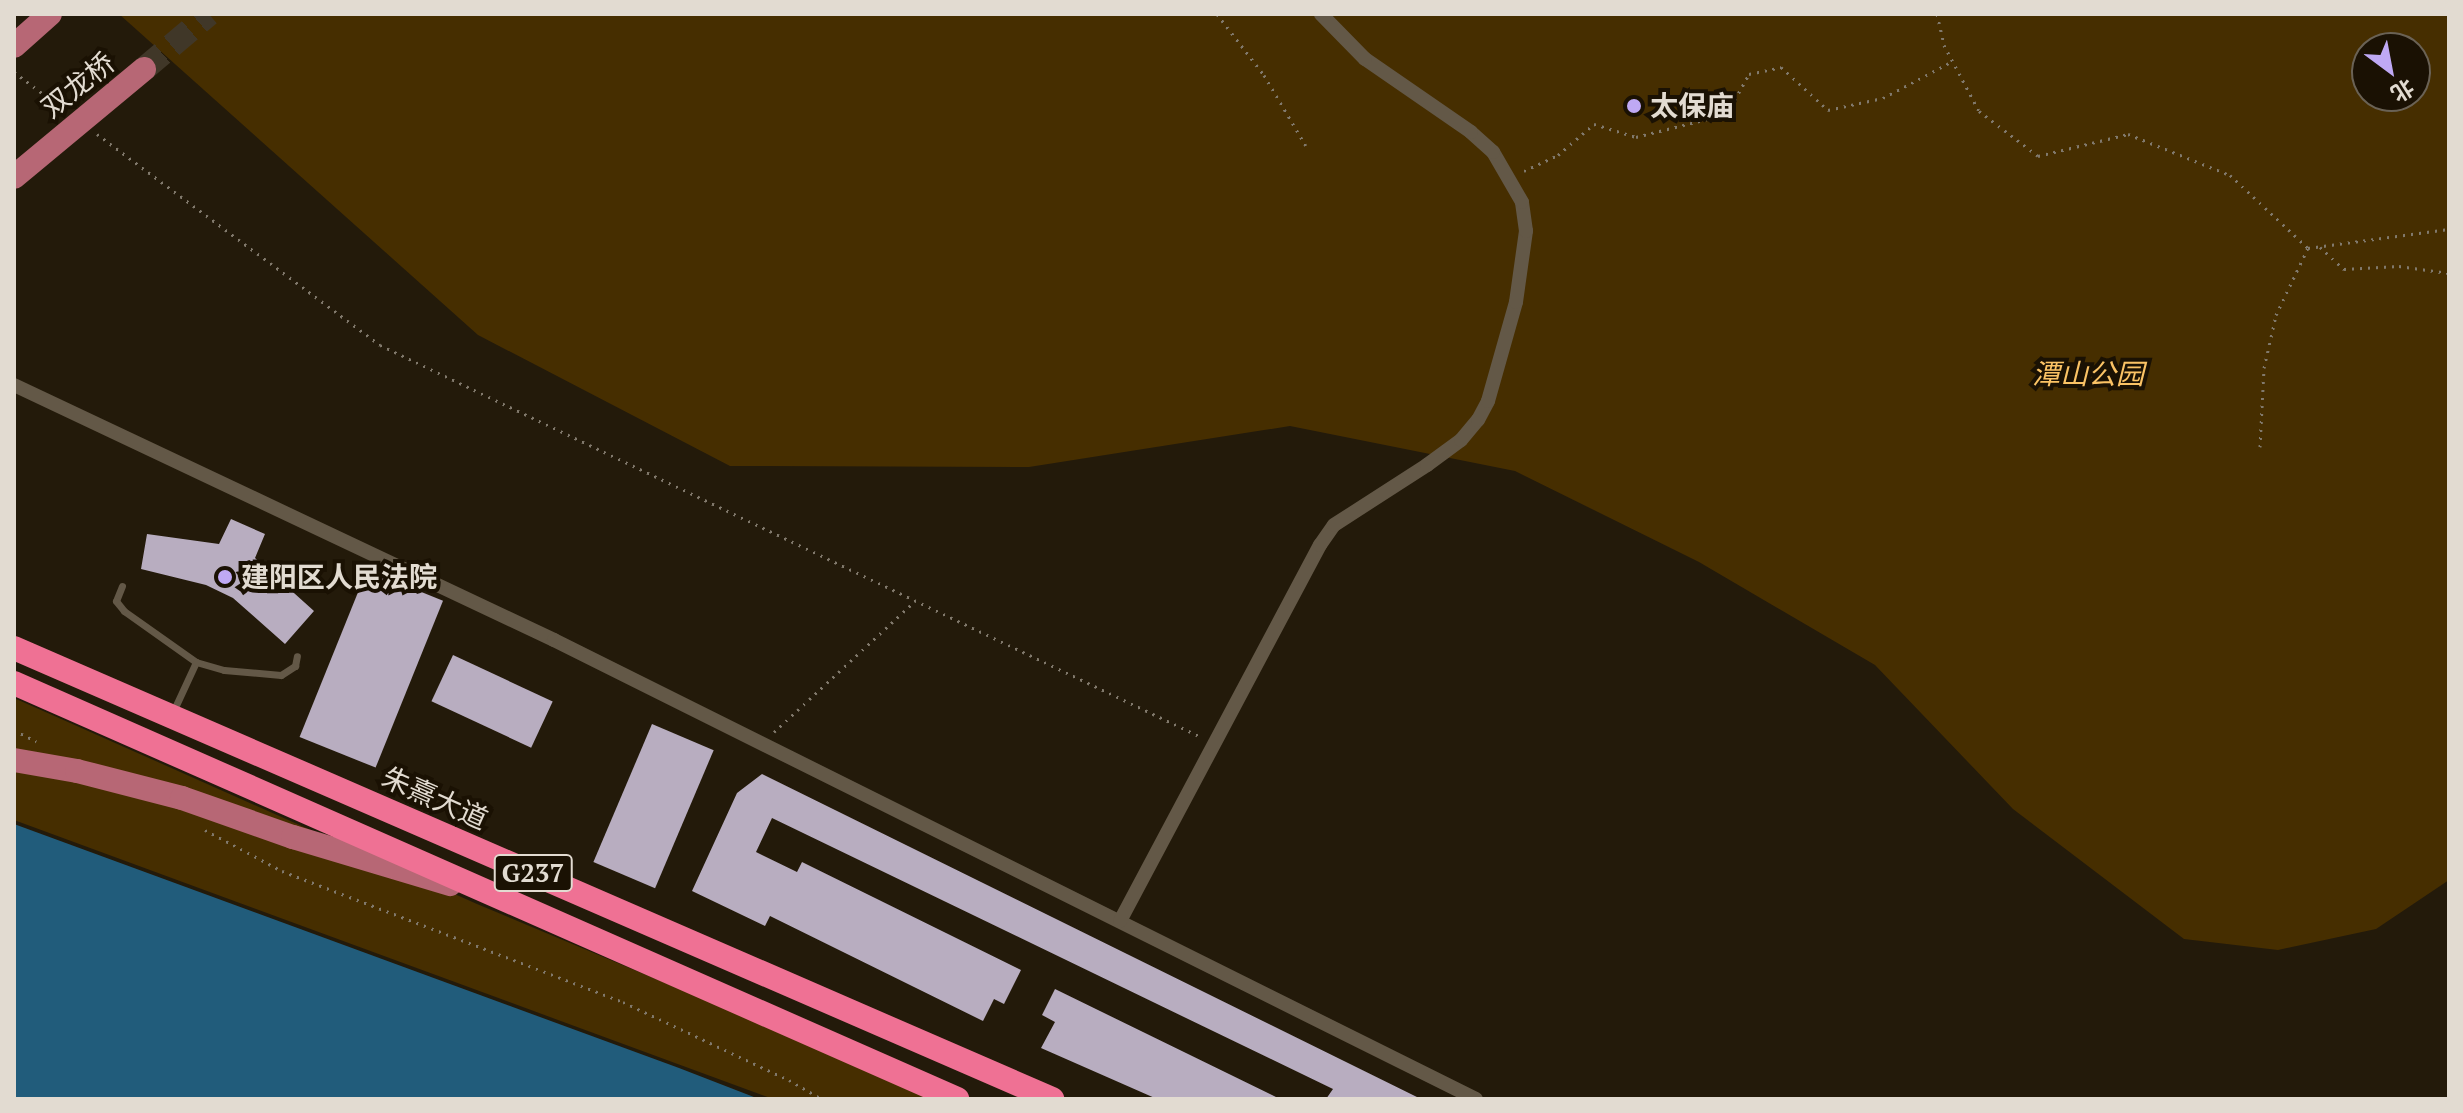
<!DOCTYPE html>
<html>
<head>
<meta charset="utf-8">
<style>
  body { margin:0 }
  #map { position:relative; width:2463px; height:1113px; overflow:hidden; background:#231a0a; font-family:"PT Serif","Noto Sans SC",serif }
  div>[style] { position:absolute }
  .green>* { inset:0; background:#462e00 }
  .water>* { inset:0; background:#215c7b }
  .building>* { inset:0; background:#b8adc0; transform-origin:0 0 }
  .primary-tunnel>* { height:24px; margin-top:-12px; transform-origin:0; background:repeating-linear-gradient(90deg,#403728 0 24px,transparent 0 36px) }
  .path>* { height:3px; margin-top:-1.5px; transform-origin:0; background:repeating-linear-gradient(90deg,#81796c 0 2px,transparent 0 8px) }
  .lane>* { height:7px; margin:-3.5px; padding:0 3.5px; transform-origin:3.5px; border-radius:3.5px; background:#635847 }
  .street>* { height:14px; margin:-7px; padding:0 7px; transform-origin:7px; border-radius:7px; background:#635847 }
  .primary>* { height:24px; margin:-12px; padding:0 12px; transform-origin:12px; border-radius:12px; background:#b76775 }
  .highway>* { height:24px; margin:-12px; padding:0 12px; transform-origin:12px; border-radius:12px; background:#ef7194 }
  .dots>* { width:22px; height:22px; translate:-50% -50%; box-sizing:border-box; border:4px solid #1a1103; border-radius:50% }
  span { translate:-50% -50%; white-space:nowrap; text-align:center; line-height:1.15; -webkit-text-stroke:8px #1a1103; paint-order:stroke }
  .shield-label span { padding:2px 6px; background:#1a1103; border:2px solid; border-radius:6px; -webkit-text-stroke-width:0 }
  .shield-label { font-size:26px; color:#e2dbd1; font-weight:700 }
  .street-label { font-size:28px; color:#e2dbd1 }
  .poi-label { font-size:28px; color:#e2dbd1; font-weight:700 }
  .left { translate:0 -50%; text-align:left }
  .park-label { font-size:28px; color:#fbc365; font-style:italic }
  .frame { position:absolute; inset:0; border:16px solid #e2dbd1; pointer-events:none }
  .north { position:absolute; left:2351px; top:32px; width:80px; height:80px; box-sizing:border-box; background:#1a1103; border:2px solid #6a6255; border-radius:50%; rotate:148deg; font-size:22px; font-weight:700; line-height:32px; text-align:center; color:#e2dbd1 }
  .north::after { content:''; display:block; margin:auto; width:28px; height:36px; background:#bfa9f4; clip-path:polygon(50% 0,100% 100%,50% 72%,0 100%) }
</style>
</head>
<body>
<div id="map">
  <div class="green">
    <div style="clip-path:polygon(evenodd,119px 14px,2449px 14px,2449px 880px,2376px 929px,2278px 950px,2184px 939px,2013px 809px,1875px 665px,1699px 562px,1515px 471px,1290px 426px,1029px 467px,730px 466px,478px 335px,119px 14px,2367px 48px,2415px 48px,2415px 96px,2367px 96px,2367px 48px)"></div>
    <div style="clip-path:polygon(14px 698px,477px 904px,942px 1099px,773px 1099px,14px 820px)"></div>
  </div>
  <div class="water">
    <div style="clip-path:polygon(14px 824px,679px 1068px,759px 1099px,14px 1099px)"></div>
  </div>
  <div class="building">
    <div style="clip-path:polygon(231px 519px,265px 534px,255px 558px,314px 611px,285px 644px,233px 598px,206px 585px,141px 569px,147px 534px,219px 544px)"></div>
    <div style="left:367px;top:570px;width:82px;height:180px;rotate:22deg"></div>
    <div style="left:453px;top:655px;width:110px;height:51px;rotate:25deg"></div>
    <div style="left:652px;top:724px;width:67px;height:150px;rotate:23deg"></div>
    <div style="clip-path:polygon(762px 774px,1421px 1099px,1326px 1099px,1333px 1089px,772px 818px,756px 852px,797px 872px,802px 862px,1021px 970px,1004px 1004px,994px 999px,983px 1021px,770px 916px,765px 926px,692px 891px,737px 793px)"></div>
    <div style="clip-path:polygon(1055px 989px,1280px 1099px,1157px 1099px,1041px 1048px,1055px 1022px,1042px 1015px)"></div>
  </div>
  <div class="primary-tunnel">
    <div style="left:144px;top:69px;width:85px;rotate:-40.2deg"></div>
  </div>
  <div class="path">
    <div style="left:1217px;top:14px;width:77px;rotate:52.4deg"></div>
    <div style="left:1264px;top:75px;width:82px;rotate:59.4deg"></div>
    <div style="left:1937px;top:14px;width:32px;rotate:77deg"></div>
    <div style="left:1944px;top:45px;width:75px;rotate:62.1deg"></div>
    <div style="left:1979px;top:111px;width:74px;rotate:37.3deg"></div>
    <div style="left:2038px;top:156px;width:93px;rotate:-13.7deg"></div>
    <div style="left:2128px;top:134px;width:110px;rotate:21.9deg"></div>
    <div style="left:2230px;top:175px;width:107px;rotate:43.1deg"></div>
    <div style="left:2308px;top:248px;width:142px;rotate:-7.7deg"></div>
    <div style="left:14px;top:72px;width:60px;rotate:36.9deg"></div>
    <div style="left:97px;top:134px;width:353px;rotate:36.7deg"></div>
    <div style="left:380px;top:345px;width:908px;rotate:25.52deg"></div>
    <div style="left:1524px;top:171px;width:38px;rotate:-25deg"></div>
    <div style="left:1558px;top:155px;width:48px;rotate:-40.7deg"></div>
    <div style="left:1594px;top:124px;width:44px;rotate:17.2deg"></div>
    <div style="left:1636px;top:137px;width:94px;rotate:-14.2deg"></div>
    <div style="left:1727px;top:114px;width:46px;rotate:-61.2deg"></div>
    <div style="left:1749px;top:74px;width:33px;rotate:-12deg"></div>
    <div style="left:1781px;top:67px;width:64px;rotate:42.5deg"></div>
    <div style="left:1828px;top:110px;width:56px;rotate:-12.3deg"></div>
    <div style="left:1883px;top:98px;width:79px;rotate:-27.9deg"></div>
    <div style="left:2320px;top:247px;width:33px;rotate:43deg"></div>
    <div style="left:2344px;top:269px;width:55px;rotate:-3.1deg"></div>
    <div style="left:2399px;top:266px;width:50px;rotate:8deg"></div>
    <div style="left:2260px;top:447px;width:79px;rotate:-87.1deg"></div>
    <div style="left:2264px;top:368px;width:54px;rotate:-77.2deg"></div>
    <div style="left:2276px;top:315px;width:74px;rotate:-64.5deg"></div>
    <div style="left:14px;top:730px;width:25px;rotate:27deg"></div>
    <div style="left:774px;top:732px;width:192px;rotate:-42.9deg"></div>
    <div style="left:205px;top:830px;width:87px;rotate:28deg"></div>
    <div style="left:282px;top:871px;width:365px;rotate:21deg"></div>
    <div style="left:623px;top:1002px;width:183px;rotate:25.2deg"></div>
    <div style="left:789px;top:1080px;width:38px;rotate:30deg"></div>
  </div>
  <div class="lane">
    <div style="left:122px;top:586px;width:16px;rotate:112deg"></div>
    <div style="left:116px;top:601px;width:13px;rotate:51deg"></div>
    <div style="left:124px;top:611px;width:88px;rotate:35.3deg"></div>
    <div style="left:196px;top:662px;width:57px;rotate:114.8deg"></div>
    <div style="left:196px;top:662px;width:29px;rotate:16deg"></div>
    <div style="left:224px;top:670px;width:57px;rotate:5deg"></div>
    <div style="left:281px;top:675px;width:17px;rotate:-33deg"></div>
    <div style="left:295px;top:666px;width:10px;rotate:-79deg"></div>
  </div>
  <div class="street">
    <div style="left:14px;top:385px;width:597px;rotate:25.28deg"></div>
    <div style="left:554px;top:640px;width:1030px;rotate:26.47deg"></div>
    <div style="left:1120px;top:921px;width:426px;rotate:-62deg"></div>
    <div style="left:1320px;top:545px;width:24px;rotate:-55deg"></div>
    <div style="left:1334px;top:525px;width:111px;rotate:-32.8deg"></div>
    <div style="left:1427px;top:465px;width:42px;rotate:-36.3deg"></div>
    <div style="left:1461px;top:440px;width:26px;rotate:-50deg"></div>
    <div style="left:1478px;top:420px;width:21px;rotate:-62deg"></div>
    <div style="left:1488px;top:401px;width:103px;rotate:-74.2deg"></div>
    <div style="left:1516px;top:302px;width:72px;rotate:-82deg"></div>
    <div style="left:1526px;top:231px;width:29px;rotate:-98deg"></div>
    <div style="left:1522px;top:202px;width:58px;rotate:-120.1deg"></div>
    <div style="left:1493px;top:152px;width:30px;rotate:-138deg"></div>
    <div style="left:1471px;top:132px;width:129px;rotate:-145.4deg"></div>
    <div style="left:1365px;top:59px;width:63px;rotate:-134.4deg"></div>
  </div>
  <div class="primary">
    <div style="left:14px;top:46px;width:48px;rotate:-41.6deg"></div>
    <div style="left:14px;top:177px;width:169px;rotate:-39.7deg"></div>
    <div style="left:14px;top:760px;width:64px;rotate:9.9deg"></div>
    <div style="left:77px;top:771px;width:108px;rotate:14.4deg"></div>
    <div style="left:182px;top:798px;width:118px;rotate:19.4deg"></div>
    <div style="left:293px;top:837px;width:164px;rotate:16.7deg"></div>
  </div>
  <div class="highway">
    <div style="left:14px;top:648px;width:1132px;rotate:23.48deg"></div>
    <div style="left:14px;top:683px;width:1031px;rotate:23.8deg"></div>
  </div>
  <div class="dots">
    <div style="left:1634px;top:106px;background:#bfa9f4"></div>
    <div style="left:225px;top:577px;background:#bfa9f4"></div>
  </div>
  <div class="shield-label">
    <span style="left:533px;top:873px">G237</span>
  </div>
  <div class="street-label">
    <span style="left:78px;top:85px;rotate:-39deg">双龙桥</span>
    <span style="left:435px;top:798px;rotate:24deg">朱熹大道</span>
  </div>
  <div class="poi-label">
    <span class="left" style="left:1650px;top:106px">太保庙</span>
    <span class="left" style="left:241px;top:577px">建阳区人民法院</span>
  </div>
  <div class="park-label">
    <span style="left:2088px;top:374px">潭山公园</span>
  </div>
  <div class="frame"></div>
  <div class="north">北</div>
</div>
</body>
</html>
